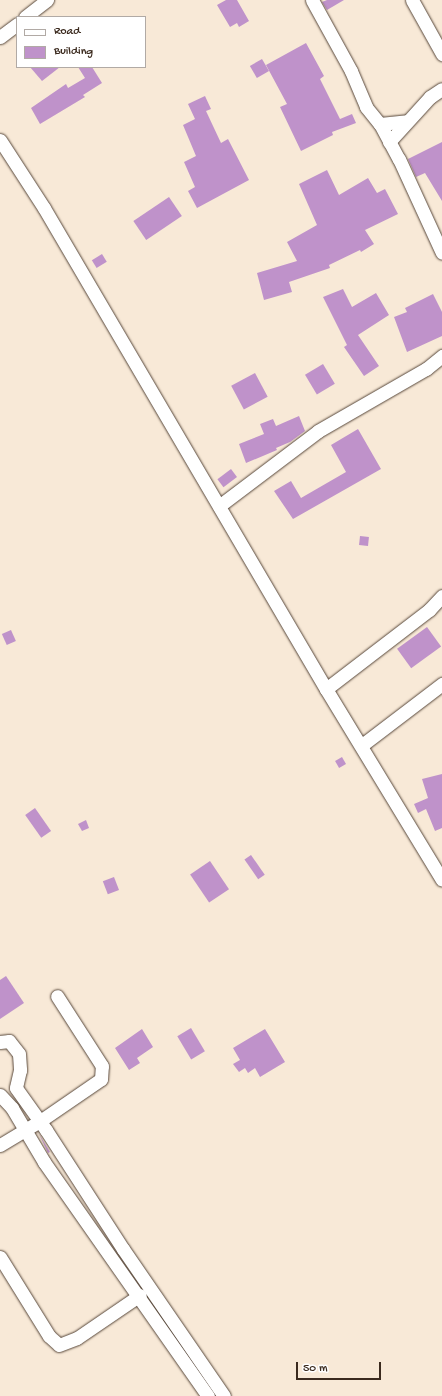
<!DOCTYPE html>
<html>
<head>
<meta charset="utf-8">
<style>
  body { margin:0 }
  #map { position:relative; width:442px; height:1396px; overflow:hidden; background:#f8e9d7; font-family:"Gochi Hand",sans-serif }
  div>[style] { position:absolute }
  .building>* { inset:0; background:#bf92ca; transform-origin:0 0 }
  .roads { filter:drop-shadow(0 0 1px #57473a) drop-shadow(0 0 1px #57473a) }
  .minor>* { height:13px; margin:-6.5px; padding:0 6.5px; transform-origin:6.5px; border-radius:6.5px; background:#fff }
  span { translate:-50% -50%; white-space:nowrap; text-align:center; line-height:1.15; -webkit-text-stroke:3px #fff; paint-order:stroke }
  .legend { position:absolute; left:16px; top:16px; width:130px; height:52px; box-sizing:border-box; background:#fff; border:1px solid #b1aaa5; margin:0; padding:5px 7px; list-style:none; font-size:12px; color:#3b2a1e }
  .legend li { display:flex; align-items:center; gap:8px; height:20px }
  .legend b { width:20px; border:1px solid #b1aaa5 }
  .scale { position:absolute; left:296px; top:1362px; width:85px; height:18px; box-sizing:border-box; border:2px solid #3b2a1e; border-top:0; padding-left:5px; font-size:12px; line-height:14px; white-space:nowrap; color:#3b2a1e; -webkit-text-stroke:3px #fff; paint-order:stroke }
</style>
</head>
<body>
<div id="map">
  <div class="building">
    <div style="clip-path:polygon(226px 0,237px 0,249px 21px,239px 27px,237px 23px,230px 27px,217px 5px)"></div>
    <div style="clip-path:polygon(327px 0,344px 0,327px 10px,322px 2px)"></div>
    <div style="clip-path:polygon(306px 43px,324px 76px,320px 79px,340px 119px,352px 114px,356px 123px,332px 132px,333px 135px,301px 151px,280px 107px,287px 104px,266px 65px)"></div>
    <div style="left:262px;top:59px;width:14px;height:14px;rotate:60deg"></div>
    <div style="clip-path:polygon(30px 67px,60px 67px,42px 81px)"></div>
    <div style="clip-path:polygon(78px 67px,92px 67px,102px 83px,83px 95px,85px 97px,40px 124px,31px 108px,66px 84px,68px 88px,85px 78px)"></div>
    <div style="clip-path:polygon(205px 96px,211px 109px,206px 111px,221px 143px,228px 139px,249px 180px,197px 208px,188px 191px,195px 187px,184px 162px,196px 156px,183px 125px,195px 119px,188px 104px)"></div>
    <div style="clip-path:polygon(442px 142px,442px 201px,425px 173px,416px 177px,408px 159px)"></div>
    <div style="clip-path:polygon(327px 170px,339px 195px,368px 178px,377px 193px,385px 189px,398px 214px,365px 230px,374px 244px,361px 252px,360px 250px,329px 265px,330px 268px,289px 282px,292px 292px,264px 300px,257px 273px,297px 261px,287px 242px,317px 225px,299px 184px)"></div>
    <div style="left:169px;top:197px;width:23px;height:43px;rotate:56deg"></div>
    <div style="left:102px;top:254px;width:9px;height:12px;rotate:58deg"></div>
    <div style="clip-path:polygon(343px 289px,352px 307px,376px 293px,389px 315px,358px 335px,379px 366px,364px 376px,344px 347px,347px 345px,323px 297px)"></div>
    <div style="clip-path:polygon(433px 294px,442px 312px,442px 336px,407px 352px,394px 317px,407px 312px,405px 308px)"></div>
    <div style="left:323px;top:364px;width:23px;height:21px;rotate:59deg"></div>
    <div style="left:255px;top:373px;width:27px;height:27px;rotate:62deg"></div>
    <div style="clip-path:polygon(299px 416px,305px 431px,290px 442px,276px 448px,277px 450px,246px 463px,239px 444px,264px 434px,260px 424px,273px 419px,276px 426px)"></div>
    <div style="clip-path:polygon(358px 429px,381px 469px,293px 519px,274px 491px,291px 481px,301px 498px,346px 472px,331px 445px)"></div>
    <div style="left:231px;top:469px;width:10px;height:17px;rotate:53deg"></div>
    <div style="left:360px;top:536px;width:9px;height:9px;rotate:6deg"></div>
    <div style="left:427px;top:627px;width:24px;height:37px;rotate:54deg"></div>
    <div style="left:11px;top:630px;width:12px;height:10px;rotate:66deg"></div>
    <div style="left:342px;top:757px;width:8px;height:8px;rotate:60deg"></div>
    <div style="clip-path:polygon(442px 774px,442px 828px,435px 831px,426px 809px,418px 813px,414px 804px,428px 798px,422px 779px)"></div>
    <div style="left:35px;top:808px;width:28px;height:12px;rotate:55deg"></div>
    <div style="clip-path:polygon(86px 820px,89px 828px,82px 831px,78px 824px)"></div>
    <div style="left:251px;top:855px;width:24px;height:8px;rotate:55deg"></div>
    <div style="left:210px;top:861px;width:34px;height:24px;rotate:56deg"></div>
    <div style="left:114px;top:877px;width:14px;height:12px;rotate:69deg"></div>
    <div style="clip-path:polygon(6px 976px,24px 1003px,0 1019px,0 980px)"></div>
    <div style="left:191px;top:1028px;width:27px;height:16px;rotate:59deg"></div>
    <div style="clip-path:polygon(142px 1029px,153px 1047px,137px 1058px,140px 1063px,129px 1070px,115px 1048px)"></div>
    <div style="clip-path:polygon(265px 1029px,285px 1062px,260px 1077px,255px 1068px,248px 1073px,245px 1068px,239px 1072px,233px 1064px,240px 1060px,233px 1048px)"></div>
    <div style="clip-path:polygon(39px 1134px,50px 1152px,48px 1153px)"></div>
  </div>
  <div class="roads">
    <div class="minor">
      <div style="left:312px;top:0;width:81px;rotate:61.2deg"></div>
      <div style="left:351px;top:71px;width:39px;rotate:67deg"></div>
      <div style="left:366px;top:107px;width:22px;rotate:51deg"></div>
      <div style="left:380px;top:124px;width:40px;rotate:62deg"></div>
      <div style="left:399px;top:159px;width:103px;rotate:65.4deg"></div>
      <div style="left:412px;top:0;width:62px;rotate:60.9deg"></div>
      <div style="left:25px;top:17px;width:28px;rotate:-38deg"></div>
      <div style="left:0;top:37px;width:21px;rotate:-37deg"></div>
      <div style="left:380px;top:124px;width:27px;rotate:-6deg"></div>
      <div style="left:0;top:140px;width:81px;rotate:57.1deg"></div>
      <div style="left:44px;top:208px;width:558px;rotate:59.62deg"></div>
      <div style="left:326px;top:689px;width:223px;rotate:58.7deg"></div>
      <div style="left:389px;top:142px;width:61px;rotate:-47.7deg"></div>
      <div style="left:430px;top:97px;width:14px;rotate:-34deg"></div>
      <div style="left:219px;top:506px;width:124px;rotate:-37.1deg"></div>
      <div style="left:318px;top:431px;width:125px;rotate:-29.9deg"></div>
      <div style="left:426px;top:369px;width:21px;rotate:-39deg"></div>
      <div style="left:326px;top:689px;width:130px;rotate:-37.5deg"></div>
      <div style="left:429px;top:610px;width:19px;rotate:-47deg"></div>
      <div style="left:362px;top:745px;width:101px;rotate:-37.3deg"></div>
      <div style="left:0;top:1042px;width:9px;rotate:-6deg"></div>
      <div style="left:9px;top:1041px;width:16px;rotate:52deg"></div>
      <div style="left:19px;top:1054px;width:16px;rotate:86deg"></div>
      <div style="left:20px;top:1070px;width:18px;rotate:103deg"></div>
      <div style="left:16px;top:1088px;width:52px;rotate:54.5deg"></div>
      <div style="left:46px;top:1130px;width:142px;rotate:57.1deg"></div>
      <div style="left:123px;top:1249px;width:178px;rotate:55.5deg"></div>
      <div style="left:0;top:1095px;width:18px;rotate:47deg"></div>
      <div style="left:12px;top:1108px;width:63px;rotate:59.3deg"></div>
      <div style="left:44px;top:1162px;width:286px;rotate:55deg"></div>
      <div style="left:0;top:1145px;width:47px;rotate:-31deg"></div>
      <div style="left:40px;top:1121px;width:74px;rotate:-34.5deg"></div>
      <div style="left:101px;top:1079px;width:13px;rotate:-86deg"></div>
      <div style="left:102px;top:1066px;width:83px;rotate:-122.7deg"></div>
      <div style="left:0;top:1257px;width:93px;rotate:58.2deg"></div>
      <div style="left:49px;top:1336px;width:13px;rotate:42deg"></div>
      <div style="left:59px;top:1345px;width:19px;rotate:-21deg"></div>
      <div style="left:77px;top:1338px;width:76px;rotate:-34.3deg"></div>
    </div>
  </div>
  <ul class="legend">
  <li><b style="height:5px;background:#fff"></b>Road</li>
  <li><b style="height:11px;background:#bf92ca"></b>Building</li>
  </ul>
  <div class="scale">50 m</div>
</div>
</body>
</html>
